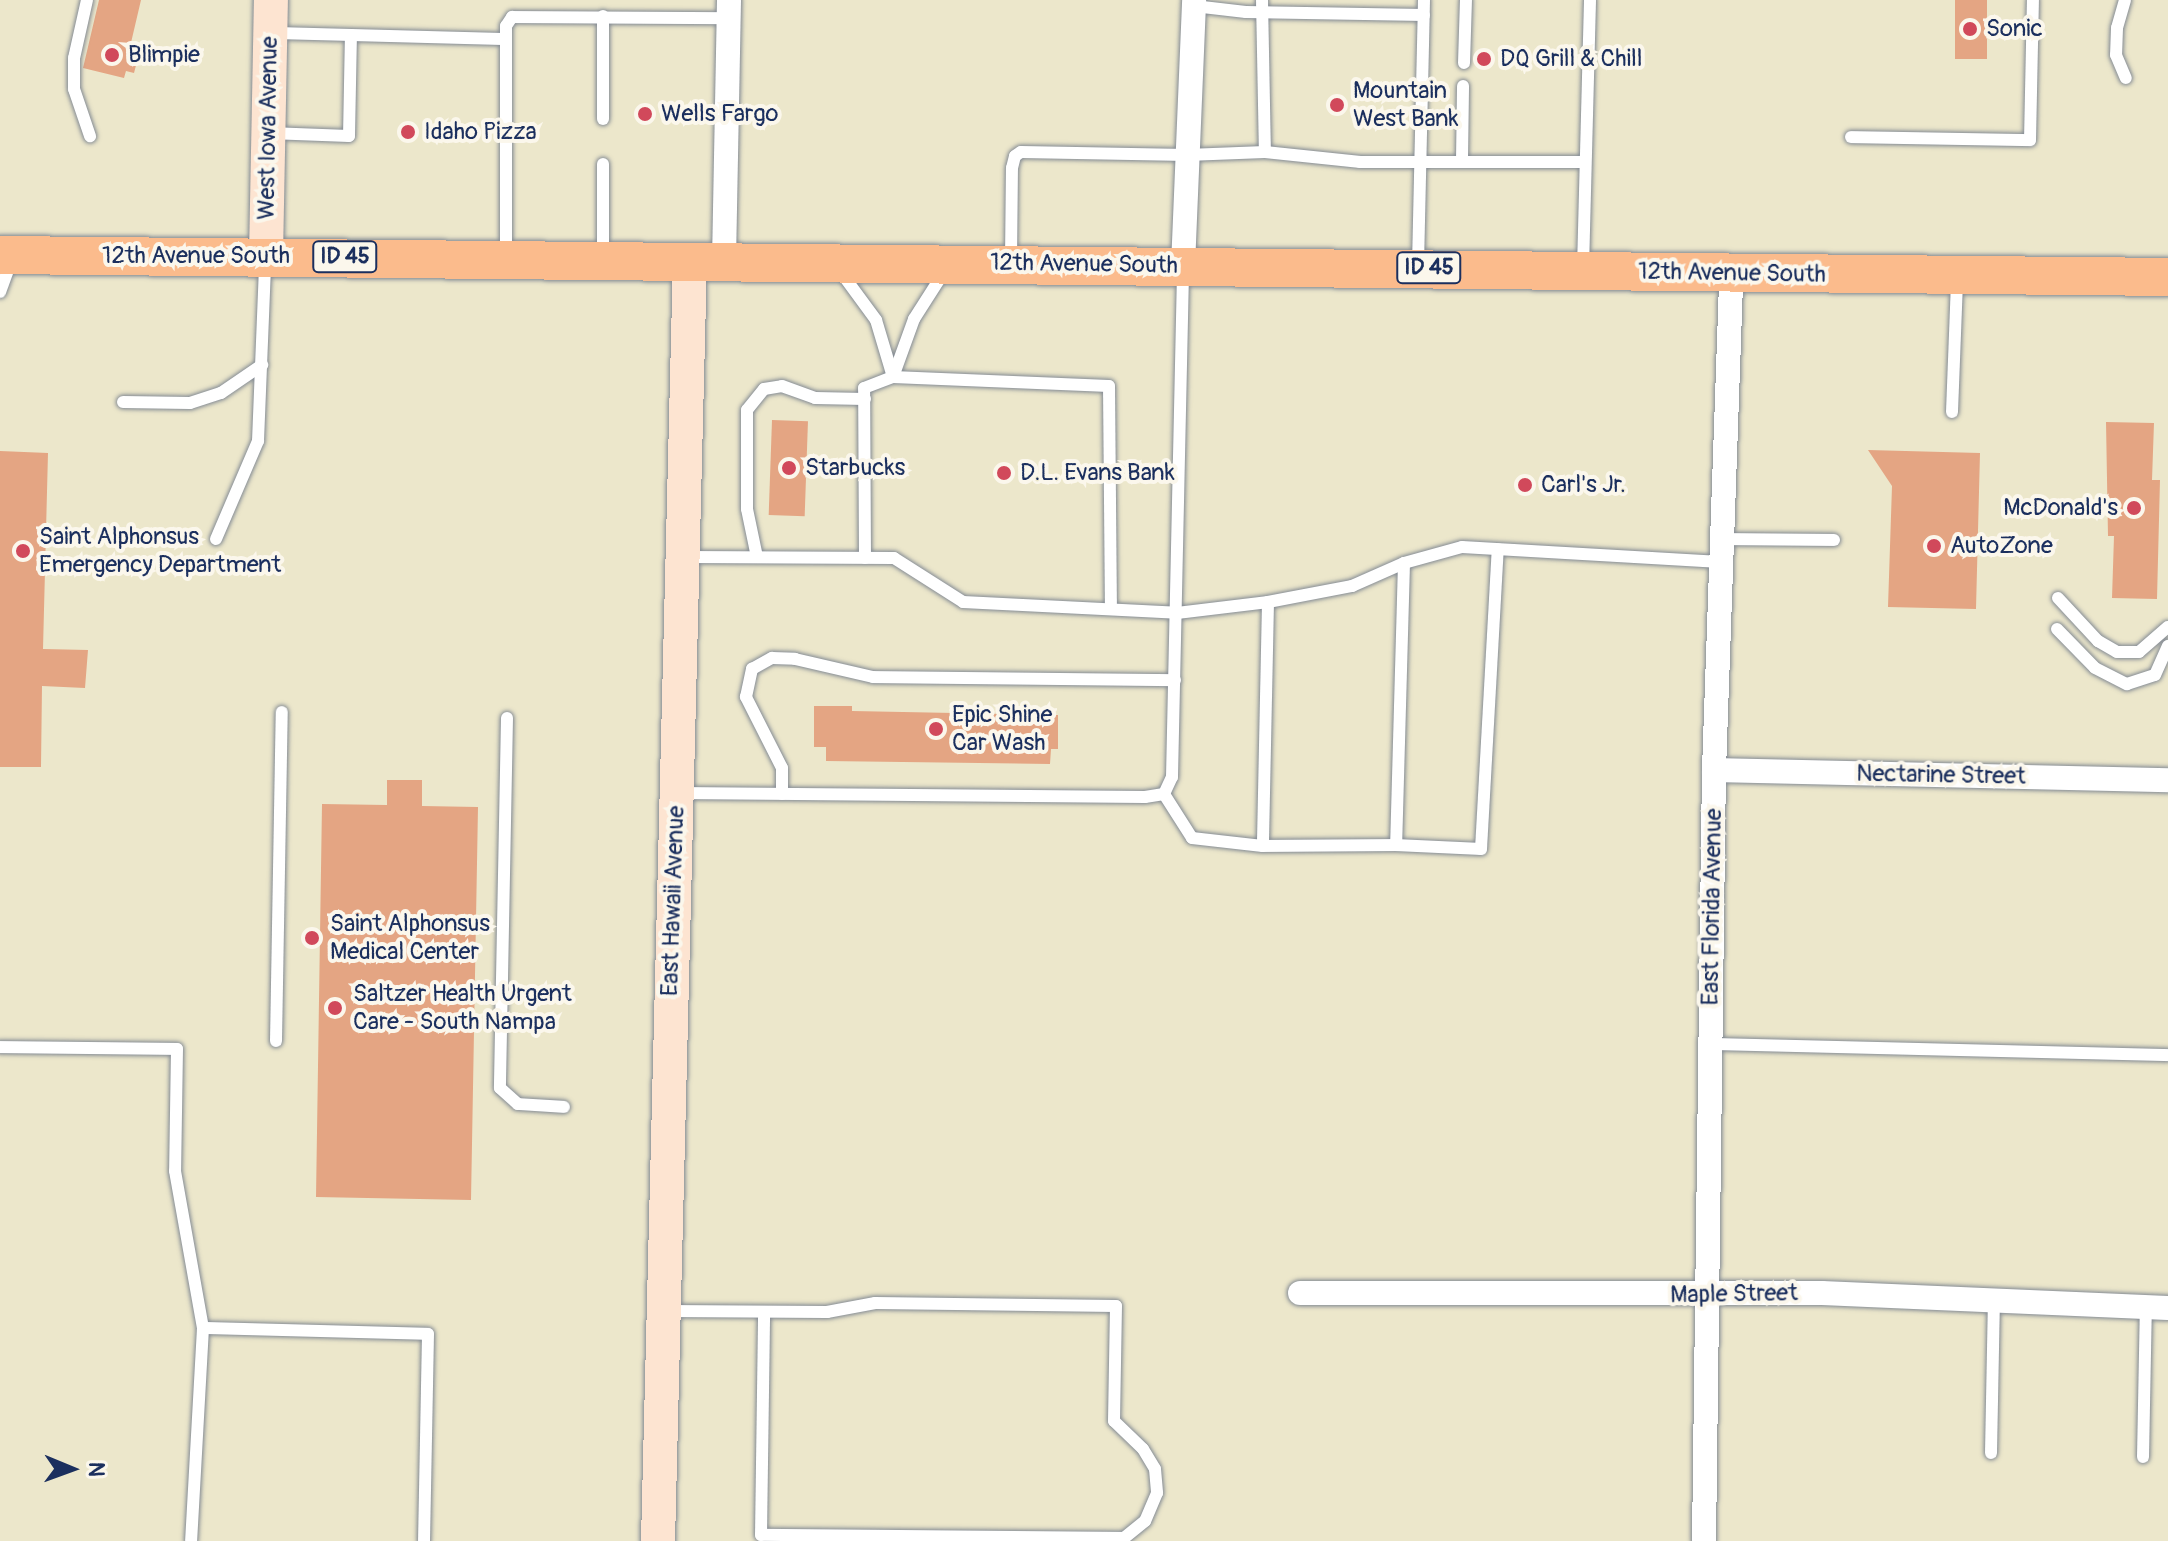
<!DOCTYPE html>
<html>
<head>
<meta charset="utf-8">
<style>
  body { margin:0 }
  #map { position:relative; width:2168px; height:1541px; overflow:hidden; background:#ece7cb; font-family:Pangolin,sans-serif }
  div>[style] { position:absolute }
  .building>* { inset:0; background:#e4a583; transform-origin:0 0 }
  .roads { filter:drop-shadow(0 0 2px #848b94) drop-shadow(0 0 2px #848b94) }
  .lane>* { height:12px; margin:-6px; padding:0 6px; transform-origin:6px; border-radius:6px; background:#fff }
  .street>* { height:24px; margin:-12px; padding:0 12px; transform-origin:12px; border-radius:12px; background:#fff }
  .secondary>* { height:34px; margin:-17px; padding:0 17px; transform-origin:17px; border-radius:17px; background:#fde4d1 }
  .primary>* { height:38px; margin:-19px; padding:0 19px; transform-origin:19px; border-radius:19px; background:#fbbb8c }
  .dots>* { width:22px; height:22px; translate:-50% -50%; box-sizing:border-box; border:4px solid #fbf7ec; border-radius:50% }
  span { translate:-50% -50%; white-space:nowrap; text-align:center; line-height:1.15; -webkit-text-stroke:8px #fbf7ec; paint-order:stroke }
  .shield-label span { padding:2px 6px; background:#fbf7ec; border:2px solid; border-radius:6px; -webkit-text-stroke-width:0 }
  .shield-label { font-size:22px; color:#1b2f5e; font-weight:700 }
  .poi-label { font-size:24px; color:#1b2f5e }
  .left { translate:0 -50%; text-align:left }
  .right { translate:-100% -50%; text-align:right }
  .street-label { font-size:24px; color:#1b2f5e }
  .north { position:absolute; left:32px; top:1429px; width:80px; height:80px; -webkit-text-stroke:6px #fbf7ec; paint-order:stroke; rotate:91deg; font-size:22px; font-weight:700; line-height:32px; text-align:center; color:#1b2f5e }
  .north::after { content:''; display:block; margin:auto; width:28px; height:36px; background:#1b2f5e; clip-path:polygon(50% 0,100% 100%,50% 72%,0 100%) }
</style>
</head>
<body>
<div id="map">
  <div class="building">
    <div style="clip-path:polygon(99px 0,141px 0,130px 47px,140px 50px,134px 73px,126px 71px,124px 78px,83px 68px)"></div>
    <div style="left:1955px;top:0;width:32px;height:59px"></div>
    <div style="left:772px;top:420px;width:36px;height:95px;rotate:2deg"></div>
    <div style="clip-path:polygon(2106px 422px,2154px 423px,2152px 480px,2160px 480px,2157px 599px,2112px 598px,2114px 536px,2108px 536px)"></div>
    <div style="clip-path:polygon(1868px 450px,1980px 453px,1976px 609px,1888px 607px,1892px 486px)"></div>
    <div style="clip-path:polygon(0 451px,48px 453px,43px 649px,88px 650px,85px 688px,42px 686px,41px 767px,0 767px)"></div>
    <div style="clip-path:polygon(814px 706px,852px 706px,852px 711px,1058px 715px,1058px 749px,1051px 749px,1050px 764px,826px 761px,826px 747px,814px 747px)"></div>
    <div style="clip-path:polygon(387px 780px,422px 780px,422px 806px,478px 807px,471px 1200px,316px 1197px,322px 804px,387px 805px)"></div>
  </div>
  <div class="roads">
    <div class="lane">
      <div style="left:87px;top:0;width:59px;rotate:102.6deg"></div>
      <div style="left:74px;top:58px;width:31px;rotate:90deg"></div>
      <div style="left:74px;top:89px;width:50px;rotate:71.2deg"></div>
      <div style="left:1262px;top:0;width:152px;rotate:88.9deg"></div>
      <div style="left:2125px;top:0;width:29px;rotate:106deg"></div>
      <div style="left:2117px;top:28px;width:27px;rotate:92deg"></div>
      <div style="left:2116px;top:55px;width:25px;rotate:67deg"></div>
      <div style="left:1194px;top:6px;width:52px;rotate:6.6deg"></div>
      <div style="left:1246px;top:12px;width:178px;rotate:1deg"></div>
      <div style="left:273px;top:33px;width:233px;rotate:1.5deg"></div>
      <div style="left:1464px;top:63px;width:63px;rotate:-88.2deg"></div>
      <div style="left:603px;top:119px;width:103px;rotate:-90deg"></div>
      <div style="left:269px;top:133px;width:80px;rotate:2.1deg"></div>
      <div style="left:349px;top:136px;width:101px;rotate:-88.9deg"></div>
      <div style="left:1851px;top:137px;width:179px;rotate:1deg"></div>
      <div style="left:2030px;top:140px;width:140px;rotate:-88.8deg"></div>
      <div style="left:1462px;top:160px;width:74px;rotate:-89.2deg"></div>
      <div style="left:506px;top:255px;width:229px;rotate:-90deg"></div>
      <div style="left:506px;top:26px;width:11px;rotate:-56deg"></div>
      <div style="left:512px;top:17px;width:217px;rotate:0.3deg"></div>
      <div style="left:603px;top:257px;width:93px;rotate:-90deg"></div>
      <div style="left:1011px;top:260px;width:92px;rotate:-89.4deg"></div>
      <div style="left:1012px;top:168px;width:12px;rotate:-76deg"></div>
      <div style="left:1015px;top:156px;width:7px;rotate:-34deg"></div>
      <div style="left:1021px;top:152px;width:166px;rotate:1deg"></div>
      <div style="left:1187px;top:155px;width:78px;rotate:-2.2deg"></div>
      <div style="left:1265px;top:152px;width:96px;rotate:6deg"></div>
      <div style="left:1360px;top:162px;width:225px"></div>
      <div style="left:1418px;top:265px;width:265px;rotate:-88.7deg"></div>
      <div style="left:1583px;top:268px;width:268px;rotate:-88.5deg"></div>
      <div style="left:840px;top:271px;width:61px;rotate:53.7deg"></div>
      <div style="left:876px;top:320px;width:59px;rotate:73.4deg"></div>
      <div style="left:893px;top:377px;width:62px;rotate:-70.1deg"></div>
      <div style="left:914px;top:319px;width:56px;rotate:-57.4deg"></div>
      <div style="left:0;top:292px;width:33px;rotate:-70deg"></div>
      <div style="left:123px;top:402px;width:67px;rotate:0.9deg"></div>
      <div style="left:190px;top:403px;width:33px;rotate:-18deg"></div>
      <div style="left:221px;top:393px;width:50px;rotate:-34.3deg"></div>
      <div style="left:1952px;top:412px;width:133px;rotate:-87.8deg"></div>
      <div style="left:216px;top:539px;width:107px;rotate:-66.8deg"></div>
      <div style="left:258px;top:441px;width:178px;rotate:-87.7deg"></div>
      <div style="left:1722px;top:539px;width:112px;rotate:0.5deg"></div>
      <div style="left:686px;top:557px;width:208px;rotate:0.3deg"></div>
      <div style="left:894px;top:558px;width:82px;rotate:32.5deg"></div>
      <div style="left:963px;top:602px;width:214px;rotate:2.9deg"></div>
      <div style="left:1177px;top:613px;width:92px;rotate:-6.9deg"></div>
      <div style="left:1268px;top:602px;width:86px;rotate:-10.8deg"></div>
      <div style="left:1352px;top:586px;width:57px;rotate:-23.9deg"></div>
      <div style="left:1404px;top:563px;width:60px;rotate:-15.4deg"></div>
      <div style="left:1462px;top:547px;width:259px;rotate:3.3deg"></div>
      <div style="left:757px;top:557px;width:49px;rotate:-101.8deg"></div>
      <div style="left:747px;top:509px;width:99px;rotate:-90deg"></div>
      <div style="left:747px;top:410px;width:27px;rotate:-51deg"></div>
      <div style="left:764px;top:389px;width:18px;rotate:-9deg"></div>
      <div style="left:782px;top:386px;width:35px;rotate:20deg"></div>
      <div style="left:815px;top:398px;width:50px;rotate:1.1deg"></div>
      <div style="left:865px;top:558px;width:170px;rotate:-90.3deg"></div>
      <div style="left:864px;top:388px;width:31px;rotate:-21deg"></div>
      <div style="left:893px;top:377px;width:216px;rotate:2.4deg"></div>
      <div style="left:1109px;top:386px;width:223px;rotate:89.5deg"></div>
      <div style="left:1404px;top:563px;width:282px;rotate:91.6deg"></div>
      <div style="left:1396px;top:845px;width:85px;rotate:2.7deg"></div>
      <div style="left:1481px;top:849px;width:300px;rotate:-86.8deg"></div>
      <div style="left:2058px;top:598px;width:59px;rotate:47.1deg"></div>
      <div style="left:2098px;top:641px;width:22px;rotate:30deg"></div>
      <div style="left:2117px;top:652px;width:22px"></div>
      <div style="left:2139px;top:652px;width:38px;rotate:-41deg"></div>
      <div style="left:1268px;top:602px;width:244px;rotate:91.2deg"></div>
      <div style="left:1263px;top:846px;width:133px;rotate:-0.4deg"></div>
      <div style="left:2057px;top:629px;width:54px;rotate:45.7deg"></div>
      <div style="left:2095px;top:668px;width:36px;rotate:27deg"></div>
      <div style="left:2127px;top:684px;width:29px;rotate:-18deg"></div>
      <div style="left:2155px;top:675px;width:32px;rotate:-66deg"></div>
      <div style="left:507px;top:718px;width:370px;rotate:91.1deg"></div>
      <div style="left:500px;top:1088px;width:24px;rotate:42deg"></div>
      <div style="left:518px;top:1104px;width:46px;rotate:3.7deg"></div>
      <div style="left:678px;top:793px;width:467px;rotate:0.5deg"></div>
      <div style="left:1145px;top:797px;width:19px;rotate:-9deg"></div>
      <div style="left:1164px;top:794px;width:19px;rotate:-65deg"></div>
      <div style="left:1172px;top:777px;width:504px;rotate:-88.75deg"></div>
      <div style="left:782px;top:794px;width:26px;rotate:-90deg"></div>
      <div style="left:782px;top:768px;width:80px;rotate:-116.9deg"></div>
      <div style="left:746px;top:697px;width:29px;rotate:-78deg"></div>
      <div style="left:752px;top:669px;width:23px;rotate:-29deg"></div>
      <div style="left:772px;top:658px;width:23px;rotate:2deg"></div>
      <div style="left:795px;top:659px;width:80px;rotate:13deg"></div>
      <div style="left:873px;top:677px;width:302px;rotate:0.6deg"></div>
      <div style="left:1164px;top:794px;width:52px;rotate:57.5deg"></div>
      <div style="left:1192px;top:838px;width:71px;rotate:6.4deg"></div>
      <div style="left:276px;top:1041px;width:329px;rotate:-89deg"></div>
      <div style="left:1710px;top:1044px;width:458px;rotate:1.4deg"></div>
      <div style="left:0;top:1047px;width:177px;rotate:0.6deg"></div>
      <div style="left:177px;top:1049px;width:122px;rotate:90.9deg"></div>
      <div style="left:175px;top:1171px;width:159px;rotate:79.9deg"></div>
      <div style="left:203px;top:1328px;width:213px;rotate:93.2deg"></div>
      <div style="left:666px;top:1311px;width:161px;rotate:0.4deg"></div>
      <div style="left:827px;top:1312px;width:49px;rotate:-10.6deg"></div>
      <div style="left:875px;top:1303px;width:241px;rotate:0.7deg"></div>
      <div style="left:1116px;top:1306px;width:115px;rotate:91deg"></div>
      <div style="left:1114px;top:1421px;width:40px;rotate:44deg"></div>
      <div style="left:1143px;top:1449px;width:23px;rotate:59deg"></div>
      <div style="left:1155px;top:1469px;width:24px;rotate:85deg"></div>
      <div style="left:1157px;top:1493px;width:30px;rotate:113deg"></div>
      <div style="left:1145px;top:1521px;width:27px;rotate:141deg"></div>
      <div style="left:1124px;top:1538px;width:363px;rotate:-179.5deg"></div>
      <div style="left:761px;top:1535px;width:223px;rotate:-89.2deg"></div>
      <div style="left:203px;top:1328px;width:225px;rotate:1.5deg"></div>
      <div style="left:428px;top:1334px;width:207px;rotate:91.1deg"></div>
      <div style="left:1991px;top:1453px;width:153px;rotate:-88.9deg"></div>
      <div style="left:2143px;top:1457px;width:150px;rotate:-88.9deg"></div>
    </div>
    <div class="street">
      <div style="left:724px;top:261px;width:261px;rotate:-88.9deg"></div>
      <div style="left:1183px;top:266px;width:266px;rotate:-87.6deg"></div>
      <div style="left:1714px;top:770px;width:454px;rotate:1.3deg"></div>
      <div style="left:1300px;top:1293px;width:522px"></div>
      <div style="left:1822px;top:1293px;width:346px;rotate:2.5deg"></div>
      <div style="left:1704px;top:1541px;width:771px;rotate:-89.26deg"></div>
      <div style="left:1714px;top:770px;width:497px;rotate:-88deg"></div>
    </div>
    <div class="secondary">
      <div style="left:266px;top:256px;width:256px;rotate:-88.9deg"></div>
      <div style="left:658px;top:1541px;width:1280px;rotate:-88.57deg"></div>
    </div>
    <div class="primary">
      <div style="left:0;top:255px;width:2168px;rotate:0.58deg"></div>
    </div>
  </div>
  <div class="dots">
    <div style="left:1970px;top:29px;background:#d1495b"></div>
    <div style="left:112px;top:55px;background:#d1495b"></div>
    <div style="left:1484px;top:59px;background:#d1495b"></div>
    <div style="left:1337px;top:105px;background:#d1495b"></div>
    <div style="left:645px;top:114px;background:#d1495b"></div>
    <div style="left:408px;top:132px;background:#d1495b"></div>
    <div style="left:789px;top:468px;background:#d1495b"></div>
    <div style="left:1004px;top:473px;background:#d1495b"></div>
    <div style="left:1525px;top:485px;background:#d1495b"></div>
    <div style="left:2134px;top:508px;background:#d1495b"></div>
    <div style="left:1934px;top:546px;background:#d1495b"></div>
    <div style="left:23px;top:551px;background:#d1495b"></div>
    <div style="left:936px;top:729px;background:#d1495b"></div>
    <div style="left:312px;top:938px;background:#d1495b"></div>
    <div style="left:335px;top:1008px;background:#d1495b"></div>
  </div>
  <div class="shield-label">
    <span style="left:345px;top:257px">ID 45</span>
    <span style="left:1429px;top:268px">ID 45</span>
  </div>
  <div class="poi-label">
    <span class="left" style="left:1986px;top:29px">Sonic</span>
    <span class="left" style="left:128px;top:55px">Blimpie</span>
    <span class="left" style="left:1500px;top:59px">DQ Grill &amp; Chill</span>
    <span class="left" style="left:1353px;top:105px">Mountain<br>West Bank</span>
    <span class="left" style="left:661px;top:114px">Wells Fargo</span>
    <span class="left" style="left:424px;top:132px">Idaho Pizza</span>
    <span class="left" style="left:805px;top:468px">Starbucks</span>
    <span class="left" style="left:1020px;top:473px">D.L. Evans Bank</span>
    <span class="left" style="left:1541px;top:485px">Carl's Jr.</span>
    <span class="right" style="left:2118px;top:508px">McDonald's</span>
    <span class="left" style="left:39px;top:551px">Saint Alphonsus<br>Emergency Department</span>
    <span class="left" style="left:1950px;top:546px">AutoZone</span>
    <span class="left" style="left:952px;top:729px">Epic Shine<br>Car Wash</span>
    <span class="left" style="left:330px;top:938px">Saint Alphonsus<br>Medical Center</span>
    <span class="left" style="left:353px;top:1008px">Saltzer Health Urgent<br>Care - South Nampa</span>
  </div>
  <div class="street-label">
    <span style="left:268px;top:128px;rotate:-89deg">West Iowa Avenue</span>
    <span style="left:196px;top:256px">12th Avenue South</span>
    <span style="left:1084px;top:264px;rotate:1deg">12th Avenue South</span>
    <span style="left:1732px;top:273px;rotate:1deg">12th Avenue South</span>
    <span style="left:1941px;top:775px;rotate:1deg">Nectarine Street</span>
    <span style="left:673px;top:901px;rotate:-88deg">East Hawaii Avenue</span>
    <span style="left:1712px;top:907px;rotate:-89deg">East Florida Avenue</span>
    <span style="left:1734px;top:1294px;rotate:-1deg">Maple Street</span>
  </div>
  <div class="north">N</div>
</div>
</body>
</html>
